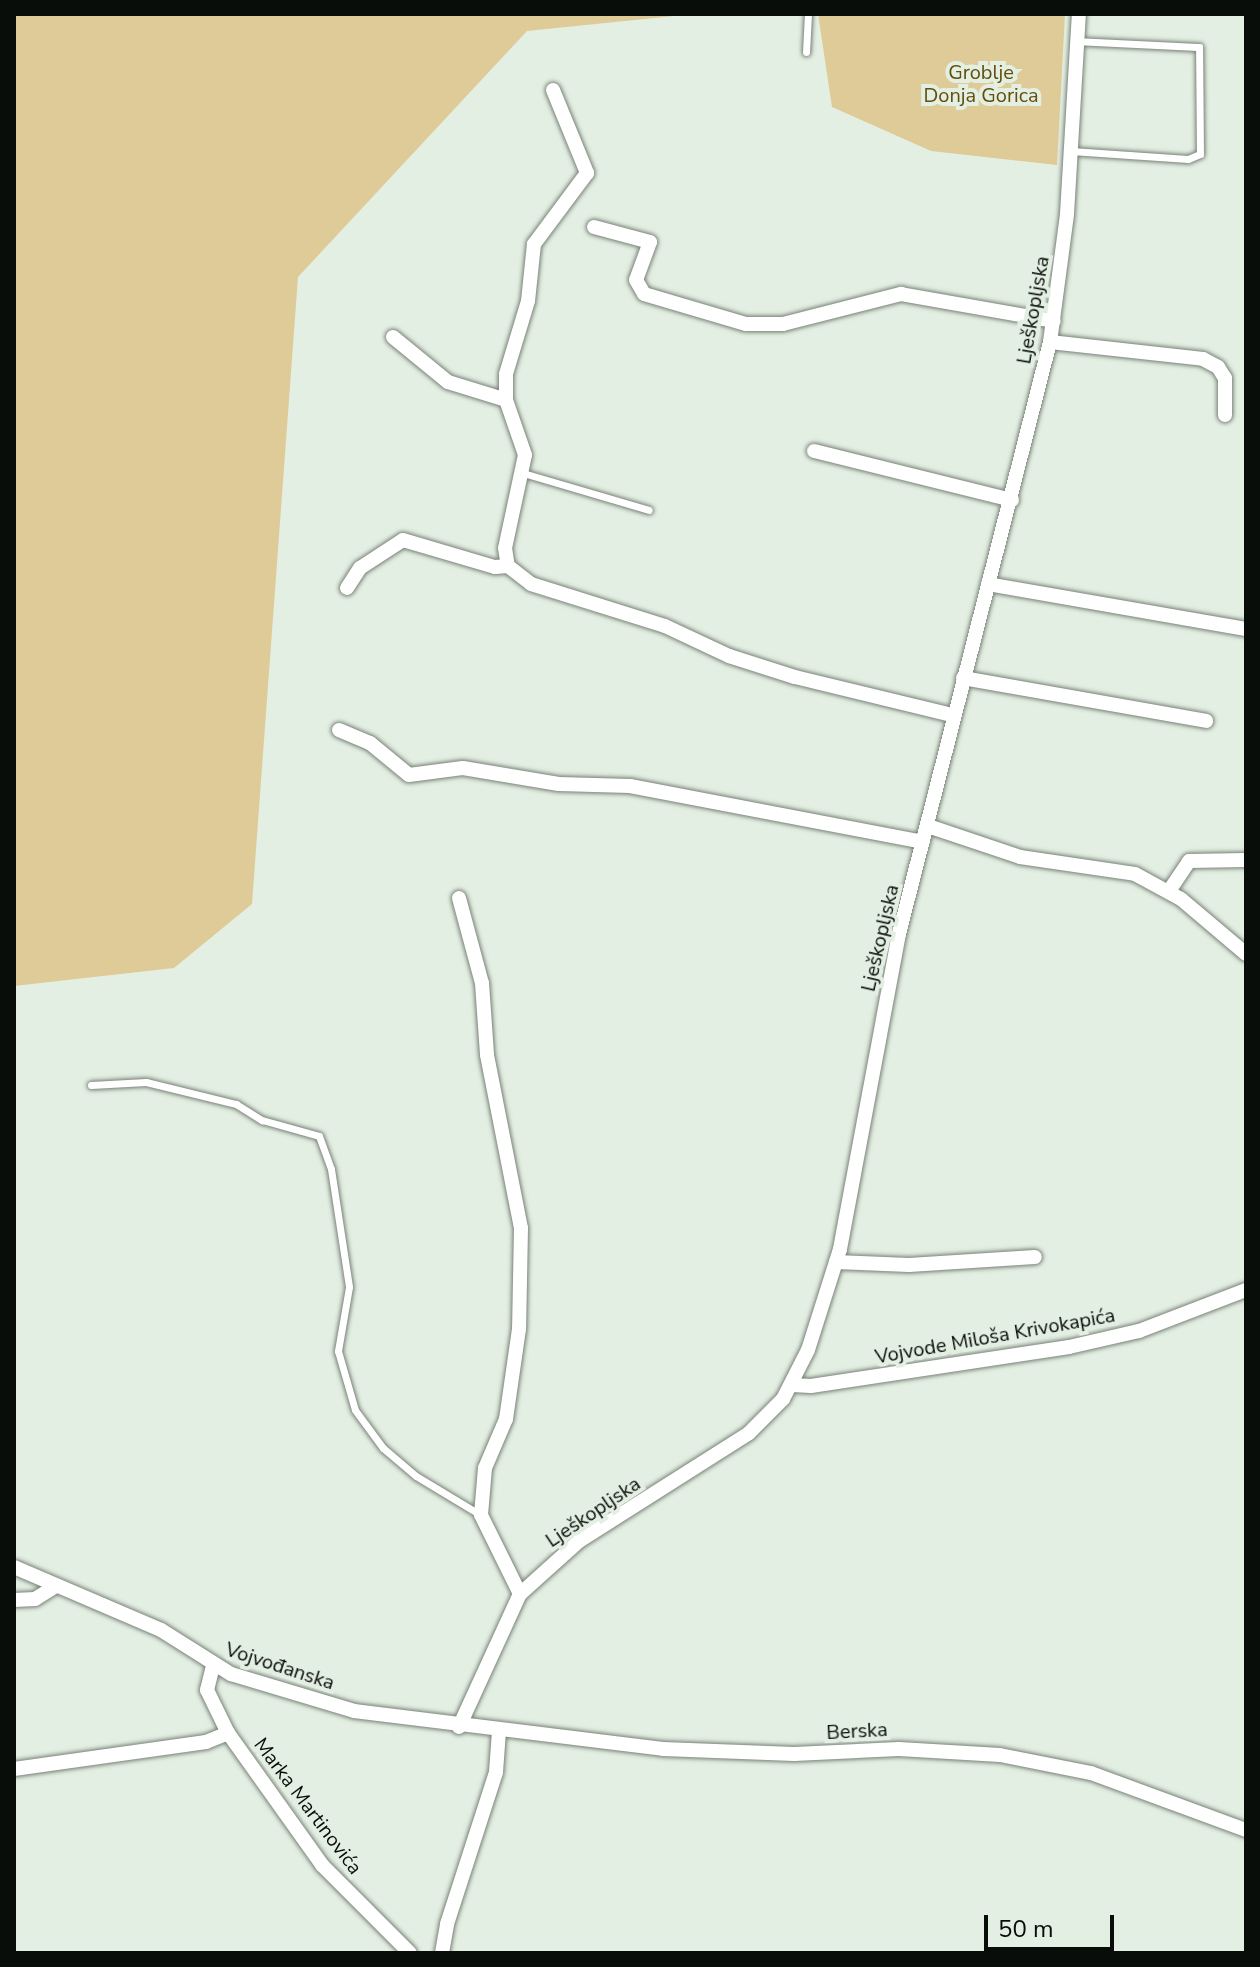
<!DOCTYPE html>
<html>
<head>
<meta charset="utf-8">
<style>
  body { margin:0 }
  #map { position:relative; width:1260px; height:1967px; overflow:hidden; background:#e4efe3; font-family:"Nunito Sans",sans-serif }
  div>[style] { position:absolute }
  .green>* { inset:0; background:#dfcb98 }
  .roads { filter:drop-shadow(0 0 2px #798278) drop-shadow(0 0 2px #798278) }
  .service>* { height:7px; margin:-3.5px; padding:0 3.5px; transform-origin:3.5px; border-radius:3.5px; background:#fff }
  .minor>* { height:14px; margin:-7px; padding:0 7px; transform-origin:7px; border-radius:7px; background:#fff }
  span { translate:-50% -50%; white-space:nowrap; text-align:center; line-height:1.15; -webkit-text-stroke:8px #e4efe3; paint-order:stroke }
  .park-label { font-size:20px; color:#644e0b }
  .street-label { font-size:20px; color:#090d09 }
  .frame { position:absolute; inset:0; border:16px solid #090d09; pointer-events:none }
  .scale { position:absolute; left:984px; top:1915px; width:130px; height:36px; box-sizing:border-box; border:4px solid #090d09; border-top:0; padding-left:10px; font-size:24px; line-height:28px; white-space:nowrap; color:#090d09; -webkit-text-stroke:6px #e4efe3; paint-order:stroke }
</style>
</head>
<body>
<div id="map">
  <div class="green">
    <div style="clip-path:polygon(14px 14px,694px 14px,527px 31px,298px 277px,252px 904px,174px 968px,14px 986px)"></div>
    <div style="clip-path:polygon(818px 14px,1065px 14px,1057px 165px,931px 151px,832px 107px)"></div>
  </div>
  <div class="roads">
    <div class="service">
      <div style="left:806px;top:52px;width:38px;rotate:-87deg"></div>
      <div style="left:1071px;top:151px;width:117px;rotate:3.9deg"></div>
      <div style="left:1188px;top:159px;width:13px;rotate:-23deg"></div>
      <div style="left:1200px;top:154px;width:107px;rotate:-90.5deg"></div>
      <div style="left:1199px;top:47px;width:121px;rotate:-177.2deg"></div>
      <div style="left:523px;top:473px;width:131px;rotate:16.4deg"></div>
      <div style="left:91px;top:1085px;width:55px;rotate:-3.1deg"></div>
      <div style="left:146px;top:1082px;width:93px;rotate:13.7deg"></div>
      <div style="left:236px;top:1104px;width:31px;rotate:32deg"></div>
      <div style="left:262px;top:1120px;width:59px;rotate:15.7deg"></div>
      <div style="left:319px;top:1136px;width:35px;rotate:70deg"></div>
      <div style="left:331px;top:1169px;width:119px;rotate:81.3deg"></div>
      <div style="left:349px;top:1287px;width:65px;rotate:99.8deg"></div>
      <div style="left:338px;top:1351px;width:61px;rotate:73.9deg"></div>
      <div style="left:355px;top:1410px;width:47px;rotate:53.6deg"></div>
      <div style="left:383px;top:1448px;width:43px;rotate:40.3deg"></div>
      <div style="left:416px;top:1476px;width:76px;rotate:31deg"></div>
    </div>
    <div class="minor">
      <div style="left:553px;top:90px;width:90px;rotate:67.7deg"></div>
      <div style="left:587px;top:173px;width:89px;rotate:126.7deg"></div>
      <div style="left:534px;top:244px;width:57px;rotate:96deg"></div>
      <div style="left:528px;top:301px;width:76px;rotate:106.8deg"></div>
      <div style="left:506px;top:374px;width:26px;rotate:90deg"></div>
      <div style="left:506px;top:400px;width:58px;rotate:70.9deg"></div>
      <div style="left:525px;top:455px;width:95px;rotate:102.1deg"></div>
      <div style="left:505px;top:548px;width:18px;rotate:81deg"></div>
      <div style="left:508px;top:566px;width:29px;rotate:38deg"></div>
      <div style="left:531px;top:584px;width:140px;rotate:17.4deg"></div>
      <div style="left:665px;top:626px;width:71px;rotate:25.1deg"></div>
      <div style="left:729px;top:656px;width:69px;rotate:17.7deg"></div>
      <div style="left:795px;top:677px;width:162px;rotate:13.6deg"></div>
      <div style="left:594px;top:227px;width:58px;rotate:15deg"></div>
      <div style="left:650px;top:242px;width:40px;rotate:110.2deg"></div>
      <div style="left:636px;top:280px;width:16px;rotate:60deg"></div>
      <div style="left:644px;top:294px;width:106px;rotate:16.4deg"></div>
      <div style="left:746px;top:324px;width:37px"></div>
      <div style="left:783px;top:324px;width:122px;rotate:-14.3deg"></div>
      <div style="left:901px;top:294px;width:155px;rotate:10deg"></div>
      <div style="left:393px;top:337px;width:71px;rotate:39.3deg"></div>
      <div style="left:448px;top:382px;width:61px;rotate:17.2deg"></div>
      <div style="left:1050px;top:342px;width:154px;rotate:6.3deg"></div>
      <div style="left:1203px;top:359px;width:17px;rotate:28deg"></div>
      <div style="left:1218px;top:367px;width:13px;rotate:58deg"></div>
      <div style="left:1225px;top:378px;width:37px;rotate:90deg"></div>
      <div style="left:814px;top:451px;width:204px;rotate:13.9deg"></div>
      <div style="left:988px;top:584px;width:262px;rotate:9.9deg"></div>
      <div style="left:347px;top:588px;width:24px;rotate:-57deg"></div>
      <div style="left:360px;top:568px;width:51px;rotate:-33.1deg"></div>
      <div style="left:403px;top:540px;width:96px;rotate:16.4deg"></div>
      <div style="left:495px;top:567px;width:13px;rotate:-4deg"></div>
      <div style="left:963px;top:678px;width:247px;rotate:10deg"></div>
      <div style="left:339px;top:730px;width:34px;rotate:23deg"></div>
      <div style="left:370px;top:743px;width:50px;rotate:39.4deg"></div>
      <div style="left:409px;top:775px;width:54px;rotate:-7.4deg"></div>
      <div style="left:463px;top:768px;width:97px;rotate:9.5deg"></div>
      <div style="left:559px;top:784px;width:71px;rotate:1.6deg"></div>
      <div style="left:630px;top:786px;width:298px;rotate:10.8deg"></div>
      <div style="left:928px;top:826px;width:97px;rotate:18.6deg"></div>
      <div style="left:1020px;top:857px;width:116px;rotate:8.4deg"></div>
      <div style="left:1135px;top:874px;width:52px;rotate:28.5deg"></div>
      <div style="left:1181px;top:899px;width:85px;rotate:40.2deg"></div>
      <div style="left:1169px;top:891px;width:36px;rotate:-56deg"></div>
      <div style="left:1189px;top:861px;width:57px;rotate:-1deg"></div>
      <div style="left:459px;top:898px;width:88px;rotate:74.9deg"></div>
      <div style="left:482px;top:983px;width:72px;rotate:86deg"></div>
      <div style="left:487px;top:1055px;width:176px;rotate:78.9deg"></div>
      <div style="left:521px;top:1228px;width:101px;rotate:91.1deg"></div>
      <div style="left:519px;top:1329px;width:91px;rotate:98.2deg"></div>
      <div style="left:506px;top:1419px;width:53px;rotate:113.2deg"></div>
      <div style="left:485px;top:1468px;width:47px;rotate:94.9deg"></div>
      <div style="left:481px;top:1515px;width:88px;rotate:63.7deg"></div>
      <div style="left:836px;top:1262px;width:73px;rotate:2.4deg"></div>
      <div style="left:909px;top:1265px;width:126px;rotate:-3.6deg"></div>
      <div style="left:792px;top:1385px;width:19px;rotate:3deg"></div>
      <div style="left:811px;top:1386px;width:261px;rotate:-8.6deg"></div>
      <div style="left:1069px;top:1347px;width:72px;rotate:-12.9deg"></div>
      <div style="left:1139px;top:1331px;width:115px;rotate:-21deg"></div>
      <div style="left:14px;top:1567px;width:160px;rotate:23.2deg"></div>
      <div style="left:161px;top:1630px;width:83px;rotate:32.2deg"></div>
      <div style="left:231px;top:1674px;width:128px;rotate:16.7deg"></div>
      <div style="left:354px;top:1711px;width:311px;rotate:7deg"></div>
      <div style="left:663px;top:1749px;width:131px;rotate:2.2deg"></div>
      <div style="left:794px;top:1754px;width:105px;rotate:-2.7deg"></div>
      <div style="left:899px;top:1749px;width:101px;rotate:3.4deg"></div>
      <div style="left:1000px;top:1755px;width:93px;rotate:11.2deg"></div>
      <div style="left:1091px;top:1773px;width:165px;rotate:20.2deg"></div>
      <div style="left:14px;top:1600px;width:21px;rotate:-3deg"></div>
      <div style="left:35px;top:1599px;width:22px;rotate:-32deg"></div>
      <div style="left:213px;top:1666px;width:25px;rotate:104deg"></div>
      <div style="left:207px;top:1690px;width:48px;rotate:64deg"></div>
      <div style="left:228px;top:1733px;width:162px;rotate:54.5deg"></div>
      <div style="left:322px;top:1865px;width:124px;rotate:45deg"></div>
      <div style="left:459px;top:1727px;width:146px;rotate:-65.4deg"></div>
      <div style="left:520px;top:1594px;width:79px;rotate:-41.9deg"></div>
      <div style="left:579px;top:1541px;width:201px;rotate:-32.4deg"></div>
      <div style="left:749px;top:1433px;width:48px;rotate:-45deg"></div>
      <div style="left:783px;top:1399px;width:55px;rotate:-63deg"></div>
      <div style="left:808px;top:1350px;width:106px;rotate:-72.4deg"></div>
      <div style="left:840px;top:1249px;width:320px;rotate:-79.4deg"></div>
      <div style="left:899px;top:934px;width:611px;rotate:-75.69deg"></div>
      <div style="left:1050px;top:342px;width:129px;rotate:-82.4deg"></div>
      <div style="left:1067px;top:214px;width:200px;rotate:-86.6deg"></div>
      <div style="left:14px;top:1769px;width:194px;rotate:-8deg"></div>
      <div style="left:206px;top:1742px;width:24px;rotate:-22deg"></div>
      <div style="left:442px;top:1953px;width:29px;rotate:-80deg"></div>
      <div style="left:447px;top:1924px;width:160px;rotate:-72.1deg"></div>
      <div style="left:496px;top:1772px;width:41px;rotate:-85.8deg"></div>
    </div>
  </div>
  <div class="park-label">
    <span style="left:981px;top:84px">Groblje<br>Donja Gorica</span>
  </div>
  <div class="street-label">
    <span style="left:1033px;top:310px;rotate:-80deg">Lješkopljska</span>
    <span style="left:880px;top:938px;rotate:-77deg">Lješkopljska</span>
    <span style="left:995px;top:1336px;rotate:-10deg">Vojvode Miloša Krivokapića</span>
    <span style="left:593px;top:1512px;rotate:-34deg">Lješkopljska</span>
    <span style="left:280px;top:1666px;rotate:18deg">Vojvođanska</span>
    <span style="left:857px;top:1731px;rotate:-3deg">Berska</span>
    <span style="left:308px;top:1806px;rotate:53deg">Marka Martinovića</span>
  </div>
  <div class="frame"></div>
  <div class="scale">50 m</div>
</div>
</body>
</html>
